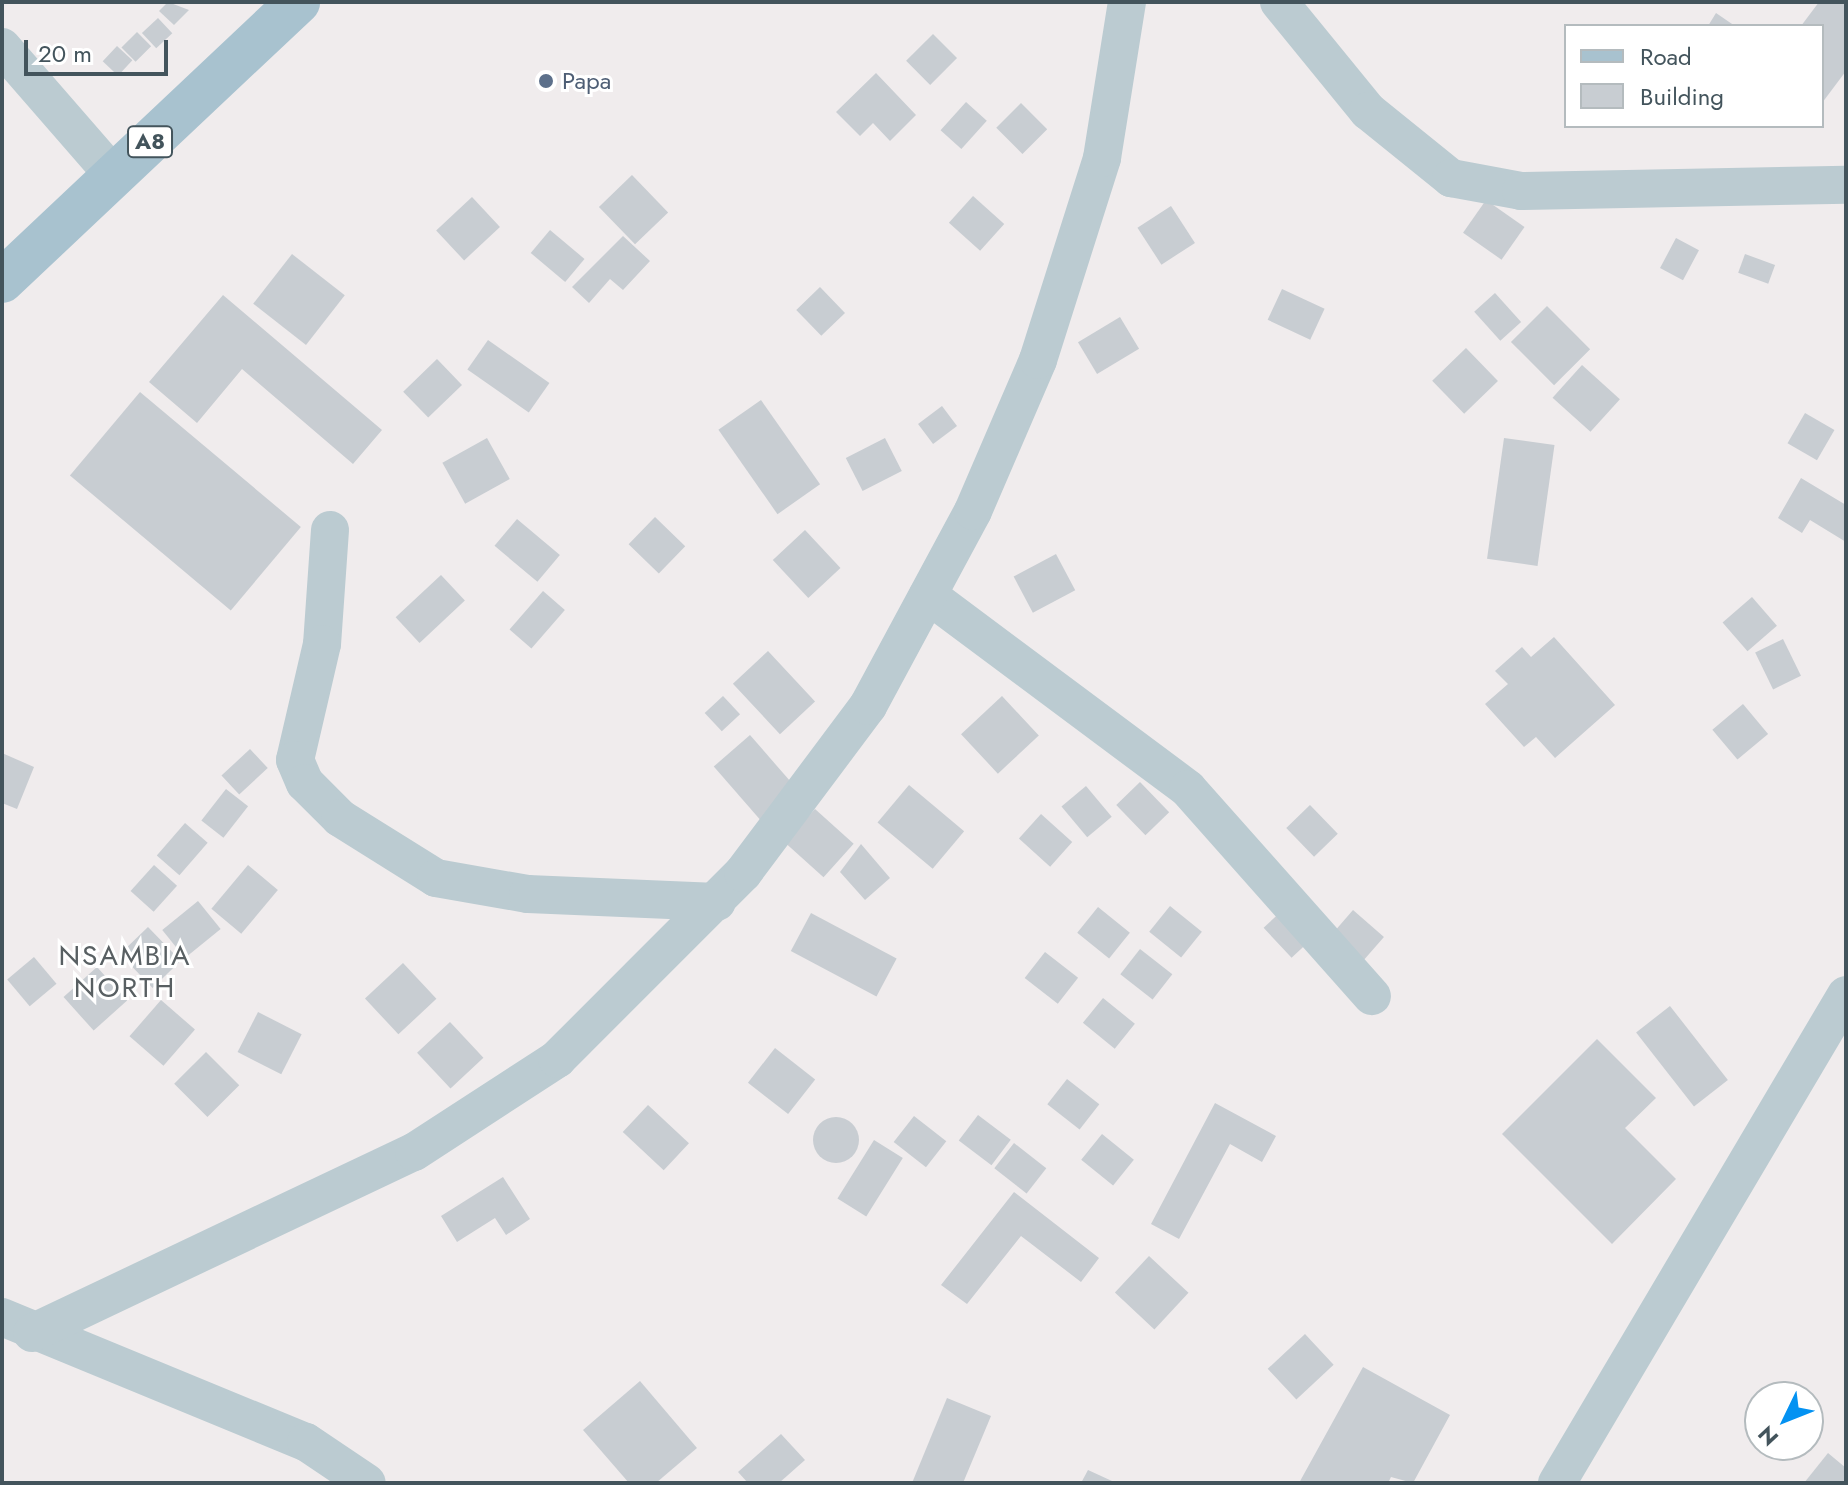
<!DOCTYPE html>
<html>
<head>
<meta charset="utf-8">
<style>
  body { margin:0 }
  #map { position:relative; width:1848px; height:1485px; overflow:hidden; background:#f0eced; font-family:Jost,sans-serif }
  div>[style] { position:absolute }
  .building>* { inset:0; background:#c8cdd2; transform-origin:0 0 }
  .round { border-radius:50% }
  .street>* { height:38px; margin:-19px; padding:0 19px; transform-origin:19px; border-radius:19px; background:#bbcbd1 }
  .primary>* { height:44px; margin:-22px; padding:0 22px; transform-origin:22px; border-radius:22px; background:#a8c2cf }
  .dots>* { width:22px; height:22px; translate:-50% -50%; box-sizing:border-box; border:4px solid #fff; border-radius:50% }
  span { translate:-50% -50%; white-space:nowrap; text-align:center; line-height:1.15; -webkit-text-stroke:6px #fff; paint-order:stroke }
  .shield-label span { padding:2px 6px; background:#fff; border:2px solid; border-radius:6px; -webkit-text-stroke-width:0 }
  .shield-label { font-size:22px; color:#43545c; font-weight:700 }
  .service-label { font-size:24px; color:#4e5e75 }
  .left { translate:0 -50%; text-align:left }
  .quarter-label { font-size:28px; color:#585f62; letter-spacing:2px }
  .frame { position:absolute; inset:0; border:4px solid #43545c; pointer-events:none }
  .legend { position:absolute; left:1564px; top:24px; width:260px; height:104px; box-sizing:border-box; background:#fff; border:2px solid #b4bbbe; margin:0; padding:10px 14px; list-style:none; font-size:24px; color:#43545c }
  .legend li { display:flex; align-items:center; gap:16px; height:40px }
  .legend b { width:40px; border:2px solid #b4bbbe }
  .north { position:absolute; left:1744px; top:1381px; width:80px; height:80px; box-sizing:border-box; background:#fff; border:2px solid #b4bbbe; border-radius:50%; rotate:227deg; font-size:22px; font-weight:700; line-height:32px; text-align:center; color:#43545c }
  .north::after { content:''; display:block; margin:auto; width:28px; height:36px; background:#0492f2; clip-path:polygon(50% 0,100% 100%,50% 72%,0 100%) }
  .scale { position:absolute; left:24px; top:40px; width:144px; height:36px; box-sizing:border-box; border:4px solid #43545c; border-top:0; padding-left:10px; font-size:24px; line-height:28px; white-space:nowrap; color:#43545c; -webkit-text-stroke:6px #fff; paint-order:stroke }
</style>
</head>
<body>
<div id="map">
  <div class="building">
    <div style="clip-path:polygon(168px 2px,189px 10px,174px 25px,159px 11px)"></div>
    <div style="clip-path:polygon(1819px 2px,1846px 2px,1846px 71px,1822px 103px,1822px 26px,1801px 26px)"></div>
    <div style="clip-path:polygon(1716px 13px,1735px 26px,1708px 26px)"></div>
    <div style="left:158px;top:18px;width:21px;height:22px;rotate:47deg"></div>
    <div style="left:137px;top:32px;width:20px;height:22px;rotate:45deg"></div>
    <div style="left:933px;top:34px;width:34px;height:38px;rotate:45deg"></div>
    <div style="left:117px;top:46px;width:21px;height:21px;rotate:43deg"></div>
    <div style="clip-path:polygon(876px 73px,916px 115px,890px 141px,873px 123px,860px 136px,836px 112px)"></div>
    <div style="left:966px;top:102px;width:28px;height:38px;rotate:42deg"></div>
    <div style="left:1021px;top:103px;width:37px;height:35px;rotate:45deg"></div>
    <div style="left:632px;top:175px;width:52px;height:46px;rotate:46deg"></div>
    <div style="left:973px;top:196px;width:42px;height:36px;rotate:42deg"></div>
    <div style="left:472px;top:197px;width:41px;height:49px;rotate:47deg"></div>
    <div style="left:1486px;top:200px;width:47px;height:40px;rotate:35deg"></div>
    <div style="left:1171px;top:206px;width:44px;height:40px;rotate:57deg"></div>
    <div style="left:550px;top:230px;width:45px;height:30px;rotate:40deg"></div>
    <div style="clip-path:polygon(623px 236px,650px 261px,623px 290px,610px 279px,589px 303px,572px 287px)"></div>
    <div style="left:1676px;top:238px;width:26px;height:34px;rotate:28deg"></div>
    <div style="left:292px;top:254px;width:67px;height:63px;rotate:38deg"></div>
    <div style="left:1745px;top:254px;width:32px;height:20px;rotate:20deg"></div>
    <div style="left:820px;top:287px;width:36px;height:33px;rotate:46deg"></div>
    <div style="left:1282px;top:289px;width:47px;height:34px;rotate:25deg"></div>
    <div style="left:1495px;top:293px;width:39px;height:28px;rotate:48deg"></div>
    <div style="clip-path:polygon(223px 295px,382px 430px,353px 464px,242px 369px,197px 423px,149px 382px)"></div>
    <div style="left:1547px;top:306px;width:61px;height:51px;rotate:45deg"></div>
    <div style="left:1120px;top:317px;width:37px;height:49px;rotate:59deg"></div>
    <div style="left:488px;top:340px;width:75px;height:36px;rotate:35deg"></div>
    <div style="left:1466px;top:348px;width:46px;height:47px;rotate:46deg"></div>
    <div style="left:437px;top:359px;width:36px;height:47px;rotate:46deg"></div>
    <div style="left:1582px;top:365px;width:51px;height:44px;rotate:42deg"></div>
    <div style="left:140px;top:392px;width:210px;height:109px;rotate:40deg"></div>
    <div style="left:761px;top:400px;width:103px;height:52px;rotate:55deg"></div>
    <div style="left:942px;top:406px;width:25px;height:30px;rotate:53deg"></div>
    <div style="left:1805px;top:413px;width:34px;height:35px;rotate:30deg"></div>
    <div style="left:487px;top:438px;width:47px;height:51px;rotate:61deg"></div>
    <div style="left:885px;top:438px;width:37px;height:44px;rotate:63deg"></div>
    <div style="left:1504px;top:438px;width:51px;height:122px;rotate:8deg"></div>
    <div style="clip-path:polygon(1801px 478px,1846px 505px,1846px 542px,1810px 520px,1802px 533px,1778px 518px)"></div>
    <div style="left:655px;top:517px;width:42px;height:38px;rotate:44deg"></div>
    <div style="left:517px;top:519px;width:56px;height:35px;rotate:40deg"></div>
    <div style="left:805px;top:530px;width:52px;height:44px;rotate:47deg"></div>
    <div style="left:1056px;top:554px;width:41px;height:48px;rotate:62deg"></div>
    <div style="left:441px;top:575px;width:35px;height:62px;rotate:47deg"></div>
    <div style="left:543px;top:591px;width:29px;height:51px;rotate:41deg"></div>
    <div style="left:1752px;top:597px;width:38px;height:39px;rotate:49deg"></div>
    <div style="clip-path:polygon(1554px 637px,1615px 705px,1555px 758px,1536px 737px,1524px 747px,1485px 704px,1508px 684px,1495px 671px,1522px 647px,1531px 657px)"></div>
    <div style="left:1783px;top:639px;width:41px;height:31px;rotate:64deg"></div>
    <div style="left:768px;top:651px;width:69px;height:48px;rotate:47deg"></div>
    <div style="left:723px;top:696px;width:25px;height:25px;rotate:47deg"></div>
    <div style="left:1002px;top:696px;width:54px;height:56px;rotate:47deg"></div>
    <div style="left:1743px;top:704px;width:39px;height:40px;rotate:50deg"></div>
    <div style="left:750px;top:735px;width:74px;height:48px;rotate:49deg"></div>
    <div style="left:250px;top:749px;width:26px;height:39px;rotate:47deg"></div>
    <div style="clip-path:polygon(2px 753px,34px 767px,17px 809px,2px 803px)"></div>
    <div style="left:1140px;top:782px;width:42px;height:33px;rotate:46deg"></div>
    <div style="left:909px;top:785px;width:72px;height:49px;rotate:40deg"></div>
    <div style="left:1086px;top:786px;width:40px;height:32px;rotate:50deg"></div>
    <div style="left:226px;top:789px;width:28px;height:40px;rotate:38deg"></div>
    <div style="left:1310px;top:805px;width:40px;height:33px;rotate:46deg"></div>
    <div style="left:815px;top:809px;width:52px;height:45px;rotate:42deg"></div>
    <div style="left:1041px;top:814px;width:42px;height:33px;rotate:42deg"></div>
    <div style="left:185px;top:823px;width:30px;height:43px;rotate:41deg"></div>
    <div style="clip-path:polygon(861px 844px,890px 878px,865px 900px,840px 872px)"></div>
    <div style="left:154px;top:865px;width:31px;height:35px;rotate:42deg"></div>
    <div style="left:248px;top:865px;width:39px;height:57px;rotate:40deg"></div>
    <div style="left:198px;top:901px;width:36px;height:46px;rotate:51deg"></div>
    <div style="left:1170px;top:906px;width:41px;height:33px;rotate:39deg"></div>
    <div style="left:1287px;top:906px;width:41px;height:32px;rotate:47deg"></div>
    <div style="left:1098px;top:907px;width:41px;height:33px;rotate:39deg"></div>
    <div style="left:1353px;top:910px;width:41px;height:32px;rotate:41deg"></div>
    <div style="left:811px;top:913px;width:97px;height:43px;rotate:28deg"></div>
    <div style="left:148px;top:927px;width:47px;height:39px;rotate:46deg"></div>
    <div style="left:1140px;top:949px;width:41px;height:32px;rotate:38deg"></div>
    <div style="left:1045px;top:952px;width:42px;height:33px;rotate:38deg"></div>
    <div style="left:34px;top:957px;width:35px;height:35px;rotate:50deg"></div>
    <div style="left:403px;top:963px;width:49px;height:52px;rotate:47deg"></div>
    <div style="left:97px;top:967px;width:45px;height:45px;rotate:48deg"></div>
    <div style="left:1103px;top:998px;width:41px;height:32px;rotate:39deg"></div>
    <div style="left:161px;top:1000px;width:45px;height:48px;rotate:41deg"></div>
    <div style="left:1670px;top:1006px;width:94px;height:43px;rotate:52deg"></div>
    <div style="left:258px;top:1012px;width:49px;height:45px;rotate:27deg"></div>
    <div style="left:450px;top:1022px;width:49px;height:45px;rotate:47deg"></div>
    <div style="clip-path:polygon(1597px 1039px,1656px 1098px,1625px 1128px,1676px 1179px,1612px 1244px,1502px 1134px)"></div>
    <div style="left:775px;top:1048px;width:51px;height:44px;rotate:38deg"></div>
    <div style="left:206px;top:1052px;width:47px;height:45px;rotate:45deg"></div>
    <div style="left:1067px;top:1079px;width:41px;height:32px;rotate:38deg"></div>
    <div style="clip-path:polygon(1215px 1103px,1276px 1136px,1262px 1162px,1230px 1144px,1179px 1239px,1151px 1224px)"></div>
    <div style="left:648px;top:1105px;width:56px;height:37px;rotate:43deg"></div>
    <div style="left:978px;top:1115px;width:41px;height:32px;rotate:37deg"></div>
    <div style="left:914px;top:1116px;width:41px;height:33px;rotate:38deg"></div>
    <div class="round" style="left:813px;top:1117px;width:46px;height:46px"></div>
    <div style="left:1102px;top:1134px;width:41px;height:33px;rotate:39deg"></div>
    <div style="left:874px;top:1140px;width:34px;height:69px;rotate:32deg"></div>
    <div style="left:1014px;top:1143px;width:41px;height:32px;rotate:38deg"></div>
    <div style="clip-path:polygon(503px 1177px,530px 1219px,506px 1235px,495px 1218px,457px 1242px,441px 1216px)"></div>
    <div style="clip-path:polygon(1014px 1192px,1099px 1258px,1081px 1282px,1021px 1236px,967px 1304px,941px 1285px)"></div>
    <div style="left:1149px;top:1256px;width:54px;height:50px;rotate:43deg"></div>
    <div style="left:1305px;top:1334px;width:42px;height:51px;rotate:47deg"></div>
    <div style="clip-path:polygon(1363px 1367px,1450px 1415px,1413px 1483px,1391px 1477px,1388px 1483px,1299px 1483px)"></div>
    <div style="clip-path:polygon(640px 1381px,697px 1448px,656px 1483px,629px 1483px,583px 1430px)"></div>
    <div style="clip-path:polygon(947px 1398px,991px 1416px,963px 1483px,912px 1483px)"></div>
    <div style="clip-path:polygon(781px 1434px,805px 1460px,779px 1483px,748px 1483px,738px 1472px)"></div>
    <div style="clip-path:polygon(1828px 1453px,1846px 1468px,1846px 1483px,1804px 1483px)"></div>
    <div style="clip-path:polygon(1088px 1470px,1112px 1481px,1111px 1483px,1081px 1483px)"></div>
  </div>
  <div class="street">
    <div style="left:1279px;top:2px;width:141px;rotate:50.8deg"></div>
    <div style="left:1368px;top:111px;width:107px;rotate:38.9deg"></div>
    <div style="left:1451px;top:178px;width:71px;rotate:10.5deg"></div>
    <div style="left:1521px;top:191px;width:325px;rotate:-1.1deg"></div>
    <div style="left:2px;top:47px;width:171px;rotate:49deg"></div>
    <div style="left:330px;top:530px;width:114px;rotate:94deg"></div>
    <div style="left:322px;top:644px;width:119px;rotate:103.1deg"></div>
    <div style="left:295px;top:760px;width:25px;rotate:67deg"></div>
    <div style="left:305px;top:783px;width:49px;rotate:45deg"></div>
    <div style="left:340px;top:818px;width:113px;rotate:32deg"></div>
    <div style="left:436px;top:878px;width:93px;rotate:9.9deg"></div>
    <div style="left:528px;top:894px;width:189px;rotate:2.4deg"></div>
    <div style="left:928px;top:595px;width:324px;rotate:36.7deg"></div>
    <div style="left:1188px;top:789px;width:277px;rotate:48.4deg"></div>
    <div style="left:2px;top:1317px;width:329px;rotate:22.4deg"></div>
    <div style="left:306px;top:1442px;width:73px;rotate:33.9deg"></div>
    <div style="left:32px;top:1333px;width:423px;rotate:-25.4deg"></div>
    <div style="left:414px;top:1152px;width:171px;rotate:-33deg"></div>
    <div style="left:557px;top:1059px;width:263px;rotate:-45deg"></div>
    <div style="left:743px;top:873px;width:209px;rotate:-53.2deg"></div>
    <div style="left:868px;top:706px;width:221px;rotate:-61.7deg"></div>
    <div style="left:973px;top:511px;width:164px;rotate:-66.7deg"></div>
    <div style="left:1038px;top:360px;width:212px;rotate:-72.4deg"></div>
    <div style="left:1102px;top:158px;width:158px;rotate:-80.9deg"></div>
    <div style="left:1557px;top:1483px;width:567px;rotate:-59.37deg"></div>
  </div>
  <div class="primary">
    <div style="left:2px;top:281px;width:407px;rotate:-43.3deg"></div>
  </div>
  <div class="dots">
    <div style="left:546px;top:81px;background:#5c6f8a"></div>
  </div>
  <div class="shield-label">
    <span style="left:150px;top:142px">A8</span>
  </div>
  <div class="service-label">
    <span class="left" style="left:562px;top:81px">Papa</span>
  </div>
  <div class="quarter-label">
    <span style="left:125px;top:972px">NSAMBIA<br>NORTH</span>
  </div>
  <div class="frame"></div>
  <ul class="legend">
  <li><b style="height:10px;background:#a8c2cf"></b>Road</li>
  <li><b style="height:22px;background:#c8cdd2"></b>Building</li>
  </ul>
  <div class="north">N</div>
  <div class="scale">20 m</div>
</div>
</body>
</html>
